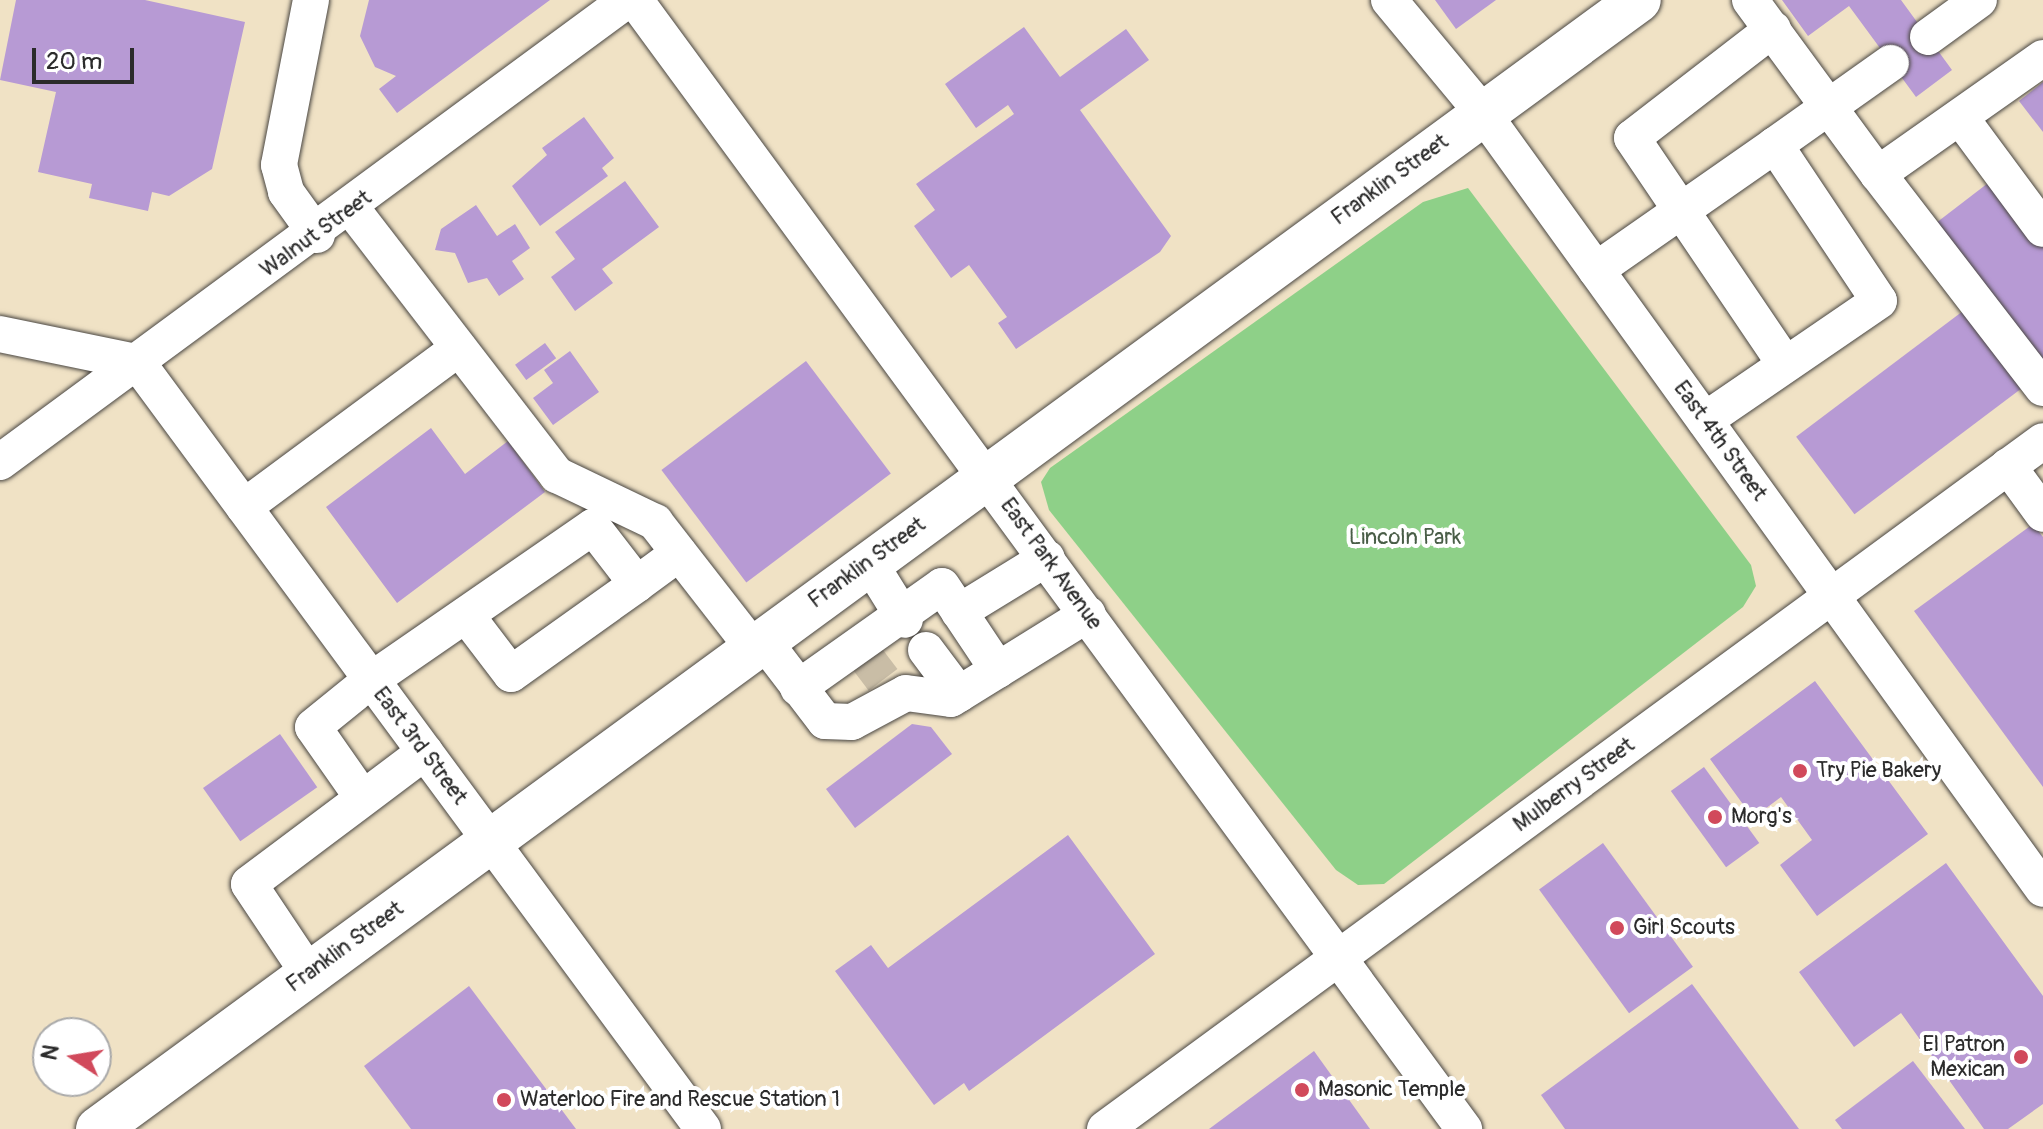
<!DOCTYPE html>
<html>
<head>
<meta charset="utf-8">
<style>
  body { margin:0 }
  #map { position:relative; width:2043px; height:1129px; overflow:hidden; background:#f0e2c5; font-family:Pangolin,sans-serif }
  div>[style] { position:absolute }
  .green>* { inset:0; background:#8ed088 }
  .building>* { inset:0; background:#b79ad4; transform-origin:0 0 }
  .minor-tunnel>* { height:36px; margin-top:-18px; transform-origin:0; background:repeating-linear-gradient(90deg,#c9bda6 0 36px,transparent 0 54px) }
  .roads { filter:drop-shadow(0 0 2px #494642) drop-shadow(0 0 2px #494642) }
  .minor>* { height:36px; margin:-18px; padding:0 18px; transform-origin:18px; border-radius:18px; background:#fff }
  .major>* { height:44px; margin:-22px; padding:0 22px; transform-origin:22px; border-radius:22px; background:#fff }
  .dots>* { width:22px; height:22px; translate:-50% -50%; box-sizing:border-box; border:4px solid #fff; border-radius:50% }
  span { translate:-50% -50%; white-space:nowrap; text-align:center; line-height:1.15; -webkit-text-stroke:8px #fff; paint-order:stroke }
  .street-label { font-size:22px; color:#2b2b2b }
  .park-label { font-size:22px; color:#495d47 }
  .poi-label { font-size:22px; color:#2b2b2b }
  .left { translate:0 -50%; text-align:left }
  .right { translate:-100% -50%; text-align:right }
  .north { position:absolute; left:32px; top:1017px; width:80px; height:80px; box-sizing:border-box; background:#fff; border:2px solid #aaa; border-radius:50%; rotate:282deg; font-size:22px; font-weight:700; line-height:32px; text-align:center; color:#2b2b2b }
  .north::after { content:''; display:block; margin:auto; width:28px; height:36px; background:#d1495b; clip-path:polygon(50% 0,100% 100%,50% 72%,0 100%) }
  .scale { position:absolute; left:32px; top:48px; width:102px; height:36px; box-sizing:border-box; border:4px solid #2b2b2b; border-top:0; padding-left:10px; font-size:24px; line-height:28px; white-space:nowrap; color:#2b2b2b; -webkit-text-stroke:6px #fff; paint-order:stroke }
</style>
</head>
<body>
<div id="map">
  <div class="green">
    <div style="clip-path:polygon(1468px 188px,1751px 565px,1756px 586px,1743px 607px,1384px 884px,1358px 885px,1336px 870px,1049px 510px,1041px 482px,1050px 468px,1423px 202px)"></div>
  </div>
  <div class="building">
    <div style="clip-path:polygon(16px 0,145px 0,245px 22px,212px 169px,169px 196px,152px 192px,148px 211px,89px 198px,92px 184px,38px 172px,56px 92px,0 80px)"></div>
    <div style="clip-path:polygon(369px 0,550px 0,397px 113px,379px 89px,396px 76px,375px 67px,360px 36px)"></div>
    <div style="clip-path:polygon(1435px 0,1496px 0,1456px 29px)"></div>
    <div style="clip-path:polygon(1782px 0,1901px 0,1952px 70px,1916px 97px,1849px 6px,1808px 36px)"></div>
    <div style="clip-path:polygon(1024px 27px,1060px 77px,1126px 29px,1149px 60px,1080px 110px,1171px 236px,1160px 252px,1016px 349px,998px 323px,1007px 317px,969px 265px,951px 278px,914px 226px,935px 210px,916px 184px,1014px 114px,1008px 105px,976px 128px,945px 84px)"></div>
    <div style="clip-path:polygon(2043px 82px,2043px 132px,2019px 101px)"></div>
    <div style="clip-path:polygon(584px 117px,614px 158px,602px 168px,608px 176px,540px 226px,512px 186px,547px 155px,542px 148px)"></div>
    <div style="clip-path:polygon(1992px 180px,2043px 247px,2043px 365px,1936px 223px)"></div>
    <div style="clip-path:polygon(625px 181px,659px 227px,602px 269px,613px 283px,575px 311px,551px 277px,575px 259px,555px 232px)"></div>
    <div style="clip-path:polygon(476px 205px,497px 236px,515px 224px,530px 248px,512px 261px,524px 279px,499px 296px,487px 278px,468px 283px,455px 253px,435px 250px,441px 229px)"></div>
    <div style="left:1971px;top:305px;width:97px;height:219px;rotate:53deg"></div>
    <div style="left:545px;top:343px;width:19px;height:37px;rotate:54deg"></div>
    <div style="clip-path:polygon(570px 351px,599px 392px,553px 425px,533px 398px,553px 383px,544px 370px)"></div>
    <div style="left:806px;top:361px;width:141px;height:181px;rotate:53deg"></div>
    <div style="clip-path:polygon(431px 428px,465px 474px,508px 441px,545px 492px,397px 603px,326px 507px)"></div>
    <div style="clip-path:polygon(2033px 524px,2043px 537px,2043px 787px,1914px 611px)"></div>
    <div style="clip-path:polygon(1815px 681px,1928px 834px,1817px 916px,1780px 865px,1812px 840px,1781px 797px,1753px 818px,1710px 759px)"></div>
    <div style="clip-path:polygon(912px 724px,931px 727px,952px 754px,855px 828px,826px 789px)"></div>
    <div style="left:280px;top:734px;width:65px;height:94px;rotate:55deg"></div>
    <div style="left:1704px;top:767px;width:94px;height:41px;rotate:54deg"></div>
    <div style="clip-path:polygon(1068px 835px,1155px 954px,969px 1091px,964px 1083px,934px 1105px,835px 971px,871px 945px,888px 968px)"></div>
    <div style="left:1603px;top:843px;width:153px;height:79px;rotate:54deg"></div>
    <div style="clip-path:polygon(1946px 863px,2043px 996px,2043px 1104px,2008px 1129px,1984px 1129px,1901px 1013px,1854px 1047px,1799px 972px)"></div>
    <div style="clip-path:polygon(1692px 984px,1799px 1129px,1565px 1129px,1541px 1095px)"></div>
    <div style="clip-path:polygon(469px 986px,576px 1129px,411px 1129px,364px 1066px)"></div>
    <div style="clip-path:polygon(1314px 1051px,1370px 1129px,1209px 1129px)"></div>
    <div style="clip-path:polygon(1913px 1061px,1965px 1129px,1842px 1129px,1835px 1120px)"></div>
  </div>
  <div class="minor-tunnel">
    <div style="left:862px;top:652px;width:35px;rotate:53deg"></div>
  </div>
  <div class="roads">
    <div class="minor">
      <div style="left:311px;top:0;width:168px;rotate:101deg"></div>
      <div style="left:279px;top:165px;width:28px;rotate:75deg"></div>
      <div style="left:286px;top:192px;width:53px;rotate:54.2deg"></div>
      <div style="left:635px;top:0;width:1401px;rotate:53.71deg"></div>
      <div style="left:1389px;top:0;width:146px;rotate:50.3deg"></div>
      <div style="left:1482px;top:112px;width:958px;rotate:54.17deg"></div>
      <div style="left:1750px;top:0;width:216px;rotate:53.7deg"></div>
      <div style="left:1773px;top:29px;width:178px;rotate:142.3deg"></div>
      <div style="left:1632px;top:138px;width:273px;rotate:55.9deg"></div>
      <div style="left:1928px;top:37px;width:63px;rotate:-36deg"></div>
      <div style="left:2043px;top:58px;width:202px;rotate:144.9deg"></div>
      <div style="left:1878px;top:174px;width:270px;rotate:52.4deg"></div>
      <div style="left:1960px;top:117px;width:139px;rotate:53.5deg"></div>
      <div style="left:1775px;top:145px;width:142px;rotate:-35.3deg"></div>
      <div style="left:352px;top:209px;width:336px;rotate:52.4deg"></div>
      <div style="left:557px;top:475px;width:109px;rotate:25.6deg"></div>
      <div style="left:655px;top:522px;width:160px;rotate:52.1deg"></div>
      <div style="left:1596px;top:270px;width:218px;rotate:-34.9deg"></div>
      <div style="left:1775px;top:145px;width:187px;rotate:56.3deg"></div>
      <div style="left:1879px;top:301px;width:211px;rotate:145.6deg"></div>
      <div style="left:0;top:334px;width:140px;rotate:11.6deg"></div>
      <div style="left:137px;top:362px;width:953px;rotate:53.57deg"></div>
      <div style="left:0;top:462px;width:779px;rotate:-36.38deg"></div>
      <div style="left:2008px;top:466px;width:59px;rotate:53.9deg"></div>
      <div style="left:244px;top:507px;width:267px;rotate:-36.5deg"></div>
      <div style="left:869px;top:562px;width:68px;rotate:58.2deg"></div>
      <div style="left:959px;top:612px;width:103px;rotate:-31.5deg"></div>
      <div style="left:466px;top:615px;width:74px;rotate:52.7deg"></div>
      <div style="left:511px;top:674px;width:155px;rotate:-35.5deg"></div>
      <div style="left:763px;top:640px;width:102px;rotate:52.6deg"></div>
      <div style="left:825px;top:721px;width:27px;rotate:2deg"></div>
      <div style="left:852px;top:722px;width:61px;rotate:-28.2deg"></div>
      <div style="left:906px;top:693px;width:45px;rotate:7.6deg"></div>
      <div style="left:951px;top:699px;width:161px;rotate:-31.8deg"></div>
      <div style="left:926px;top:650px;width:55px;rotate:53.1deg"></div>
      <div style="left:798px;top:688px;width:176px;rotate:-35.3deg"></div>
      <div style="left:942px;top:586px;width:101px;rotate:56.3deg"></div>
      <div style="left:362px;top:797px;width:85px;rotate:-125deg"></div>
      <div style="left:313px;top:727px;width:75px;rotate:-39deg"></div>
      <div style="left:371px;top:680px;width:270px;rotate:-34.6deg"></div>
      <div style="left:593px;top:527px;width:72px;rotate:52.3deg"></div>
      <div style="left:637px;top:584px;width:52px;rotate:-36.4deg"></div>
      <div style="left:309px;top:974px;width:108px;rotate:-123.7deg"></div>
      <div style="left:249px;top:884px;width:220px;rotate:-36.9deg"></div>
      <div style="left:1105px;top:1129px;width:1163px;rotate:-36.26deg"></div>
    </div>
    <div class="major">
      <div style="left:98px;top:1129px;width:1910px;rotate:-36.23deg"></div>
    </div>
  </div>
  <div class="dots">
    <div style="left:1800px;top:771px;background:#d1495b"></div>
    <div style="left:1715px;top:817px;background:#d1495b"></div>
    <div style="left:1617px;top:928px;background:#d1495b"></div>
    <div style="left:2021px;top:1057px;background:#d1495b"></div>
    <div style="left:1302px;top:1090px;background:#d1495b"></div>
    <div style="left:504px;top:1100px;background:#d1495b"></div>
  </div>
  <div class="street-label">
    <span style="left:1390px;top:180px;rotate:-36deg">Franklin Street</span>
    <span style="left:316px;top:234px;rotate:-36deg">Walnut Street</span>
    <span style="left:1720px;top:441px;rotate:54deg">East 4th Street</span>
    <span style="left:867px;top:563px;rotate:-36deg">Franklin Street</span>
    <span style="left:1051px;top:564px;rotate:54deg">East Park Avenue</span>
    <span style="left:420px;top:746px;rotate:53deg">East 3rd Street</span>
    <span style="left:1574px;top:785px;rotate:-36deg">Mulberry Street</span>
    <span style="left:345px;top:947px;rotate:-36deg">Franklin Street</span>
  </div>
  <div class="park-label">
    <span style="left:1405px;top:538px">Lincoln Park</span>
  </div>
  <div class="poi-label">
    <span class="left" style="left:1816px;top:771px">Try Pie Bakery</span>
    <span class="left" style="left:1731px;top:817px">Morg's</span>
    <span class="left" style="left:1633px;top:928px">Girl Scouts</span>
    <span class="right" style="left:2005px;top:1057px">El Patron<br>Mexican</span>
    <span class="left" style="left:1318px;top:1090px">Masonic Temple</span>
    <span class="left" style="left:520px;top:1100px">Waterloo Fire and Rescue Station 1</span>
  </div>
  <div class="north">N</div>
  <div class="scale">20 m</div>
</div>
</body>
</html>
